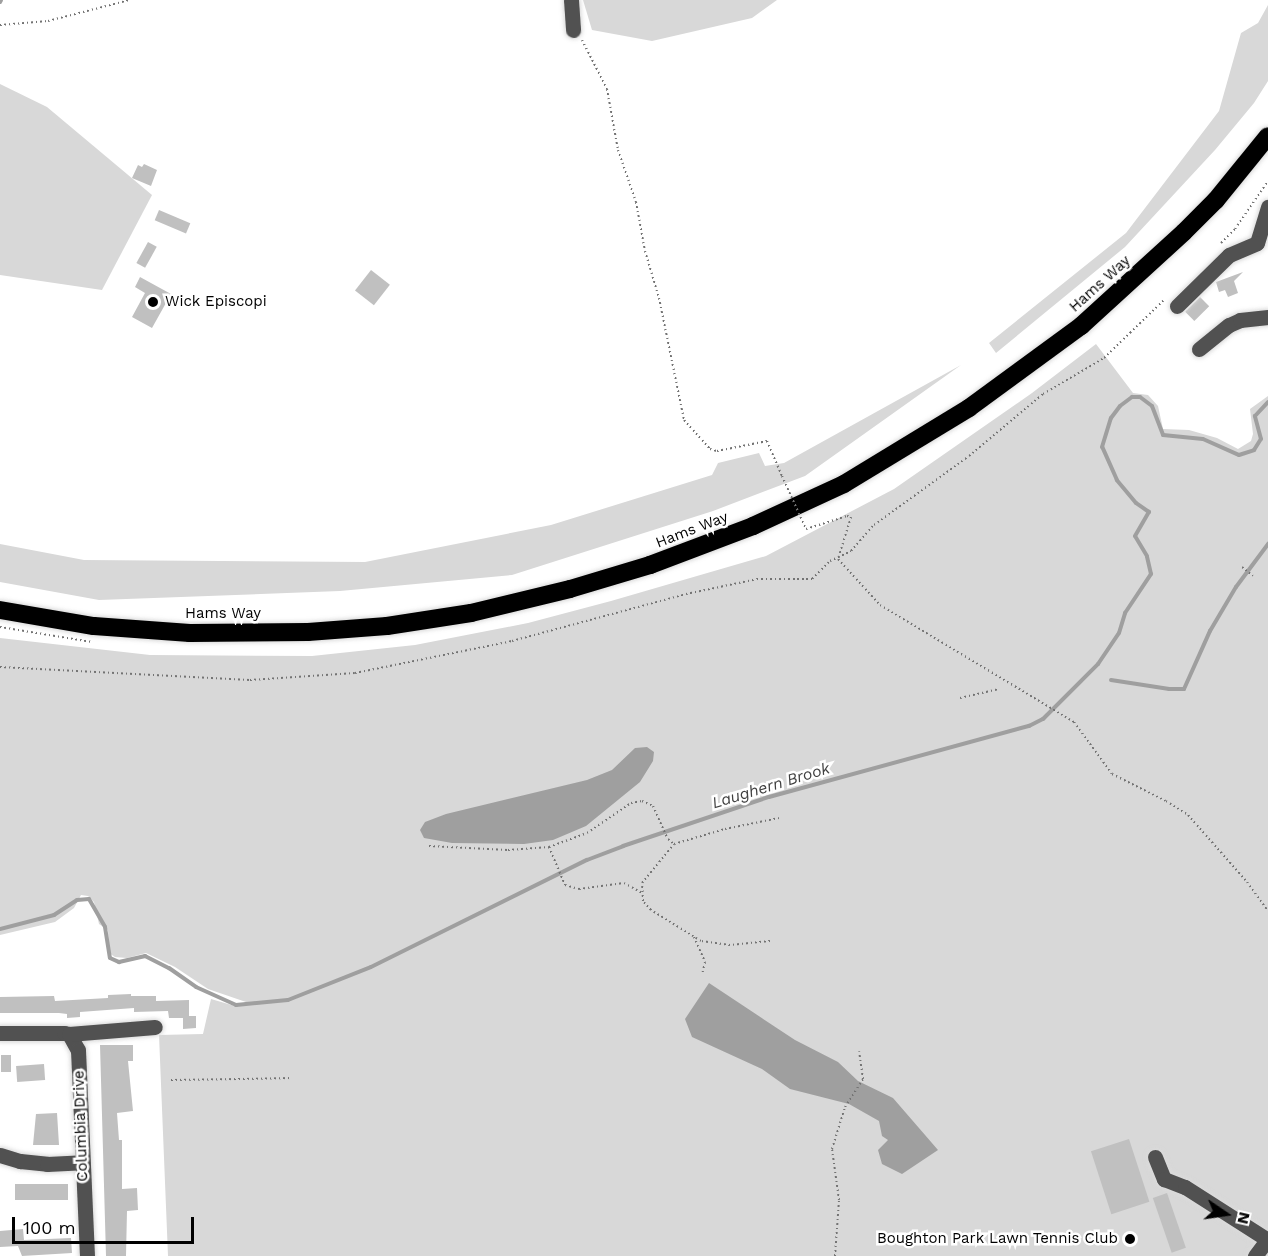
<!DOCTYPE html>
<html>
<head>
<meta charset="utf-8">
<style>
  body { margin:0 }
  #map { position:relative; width:1268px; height:1256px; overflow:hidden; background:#fff; font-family:"Work Sans",sans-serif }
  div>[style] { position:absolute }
  .green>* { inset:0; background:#d8d8d8 }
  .water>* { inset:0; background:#9f9f9f }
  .stream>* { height:4px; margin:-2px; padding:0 2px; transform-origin:2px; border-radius:2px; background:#9f9f9f }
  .building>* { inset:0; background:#c0c0c0; transform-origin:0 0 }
  .path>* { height:2px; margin-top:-1px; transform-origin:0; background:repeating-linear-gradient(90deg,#737373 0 1.5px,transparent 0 4.5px) }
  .roads { filter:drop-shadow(0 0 2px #dbdbdb) drop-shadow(0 0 2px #dbdbdb) }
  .minor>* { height:15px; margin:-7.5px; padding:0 7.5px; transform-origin:7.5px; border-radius:7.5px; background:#515151 }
  .highway>* { height:18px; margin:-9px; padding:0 9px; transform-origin:9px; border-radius:9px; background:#000 }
  .path-bridge>* { height:2px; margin-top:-1px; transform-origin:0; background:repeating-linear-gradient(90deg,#737373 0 1.5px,transparent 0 4.5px) }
  .dots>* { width:16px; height:16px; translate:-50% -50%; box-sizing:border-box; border:3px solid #fff; border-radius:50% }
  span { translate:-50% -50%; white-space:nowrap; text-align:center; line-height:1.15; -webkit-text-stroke:5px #fff; paint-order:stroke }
  .street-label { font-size:15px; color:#000 }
  .poi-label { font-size:15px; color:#000 }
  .left { translate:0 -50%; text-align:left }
  .right { translate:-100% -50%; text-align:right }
  .water-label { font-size:16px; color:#404040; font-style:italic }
  .north { position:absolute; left:1196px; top:1184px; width:60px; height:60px; -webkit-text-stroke:4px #fff; paint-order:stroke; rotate:103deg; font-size:16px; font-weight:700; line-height:24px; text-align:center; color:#000 }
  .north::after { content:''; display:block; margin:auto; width:21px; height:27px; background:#000; clip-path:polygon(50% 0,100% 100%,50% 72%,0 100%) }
  .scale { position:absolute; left:12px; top:1217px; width:182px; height:27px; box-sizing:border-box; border:3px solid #000; border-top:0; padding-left:8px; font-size:18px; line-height:21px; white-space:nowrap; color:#000; -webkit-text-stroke:4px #fff; paint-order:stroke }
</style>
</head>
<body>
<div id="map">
  <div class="green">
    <div style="clip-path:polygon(583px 0,777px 0,752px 18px,652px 41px,592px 30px)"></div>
    <div style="clip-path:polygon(1268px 5px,1268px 81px,1254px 103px,1215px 150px,1125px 247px,996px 353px,989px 343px,1126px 233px,1219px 111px,1241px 33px,1258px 23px)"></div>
    <div style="clip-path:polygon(0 84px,47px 107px,152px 195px,102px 290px,0 275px)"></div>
    <div style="clip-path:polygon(1096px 344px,1133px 393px,1148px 395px,1158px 406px,1163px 429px,1189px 430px,1217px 438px,1238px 449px,1251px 441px,1253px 434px,1250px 409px,1268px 396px,1268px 1256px,168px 1256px,159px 1035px,203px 1034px,211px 999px,235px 1006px,246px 1002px,208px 989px,175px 967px,146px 953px,127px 958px,115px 957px,109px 953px,108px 930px,99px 924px,94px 902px,88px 896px,81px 895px,74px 908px,55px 922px,0 935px,0 638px,150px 655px,312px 656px,415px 645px,528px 623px,611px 601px,766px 556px,894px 489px,1032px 393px)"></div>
    <div style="clip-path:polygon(961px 365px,805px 476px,713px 511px,512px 575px,340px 591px,99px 600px,0 582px,0 544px,84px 560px,365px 562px,551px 525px,712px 475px,718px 463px,759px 453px,765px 466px,784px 463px)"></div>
  </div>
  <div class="water">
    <div style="clip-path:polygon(647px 747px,654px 752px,653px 761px,640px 782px,586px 826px,553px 840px,524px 844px,452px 843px,424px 838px,420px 830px,425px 822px,446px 814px,587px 780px,612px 770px,635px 748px)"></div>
    <div style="clip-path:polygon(709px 983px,795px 1040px,838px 1062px,858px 1081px,893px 1098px,938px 1150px,902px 1174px,882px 1164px,878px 1150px,888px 1140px,882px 1136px,879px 1121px,849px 1104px,790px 1089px,762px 1069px,692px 1037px,685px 1019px)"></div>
  </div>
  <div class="stream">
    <div style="left:0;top:2px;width:2px;rotate:-63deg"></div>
    <div style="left:1111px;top:680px;width:59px;rotate:8.8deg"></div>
    <div style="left:1169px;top:689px;width:15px"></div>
    <div style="left:1184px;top:689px;width:64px;rotate:-65.9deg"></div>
    <div style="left:1210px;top:631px;width:51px;rotate:-59.4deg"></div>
    <div style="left:1236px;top:587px;width:54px;rotate:-53.3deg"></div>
    <div style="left:0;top:929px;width:56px;rotate:-14.5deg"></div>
    <div style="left:54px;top:915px;width:27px;rotate:-33deg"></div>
    <div style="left:77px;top:900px;width:12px;rotate:-5deg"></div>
    <div style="left:89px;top:899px;width:32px;rotate:60deg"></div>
    <div style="left:105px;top:927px;width:31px;rotate:81deg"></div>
    <div style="left:110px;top:958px;width:10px;rotate:24deg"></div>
    <div style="left:119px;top:962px;width:27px;rotate:-13deg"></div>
    <div style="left:145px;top:956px;width:27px;rotate:27deg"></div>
    <div style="left:169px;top:968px;width:33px;rotate:35deg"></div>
    <div style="left:196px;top:987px;width:44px;rotate:24.2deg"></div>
    <div style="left:236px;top:1005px;width:52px;rotate:-5.5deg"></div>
    <div style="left:288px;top:1000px;width:89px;rotate:-21.7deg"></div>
    <div style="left:371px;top:967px;width:241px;rotate:-26.4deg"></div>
    <div style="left:587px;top:860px;width:39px;rotate:-21deg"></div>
    <div style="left:623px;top:846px;width:154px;rotate:-18.6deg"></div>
    <div style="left:769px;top:797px;width:270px;rotate:-15.3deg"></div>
    <div style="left:1029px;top:726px;width:16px;rotate:-27deg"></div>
    <div style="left:1043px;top:719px;width:78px;rotate:-45deg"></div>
    <div style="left:1098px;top:664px;width:37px;rotate:-56deg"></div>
    <div style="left:1119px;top:633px;width:21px;rotate:-73deg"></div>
    <div style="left:1125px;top:613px;width:47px;rotate:-56.3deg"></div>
    <div style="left:1151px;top:574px;width:18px;rotate:-103deg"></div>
    <div style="left:1147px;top:556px;width:23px;rotate:-121deg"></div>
    <div style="left:1135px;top:536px;width:28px;rotate:-60deg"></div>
    <div style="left:1149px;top:512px;width:16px;rotate:-145deg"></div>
    <div style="left:1136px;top:503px;width:30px;rotate:-130deg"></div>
    <div style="left:1117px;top:480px;width:36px;rotate:-114deg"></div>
    <div style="left:1102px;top:447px;width:30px;rotate:-73deg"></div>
    <div style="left:1111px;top:418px;width:15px;rotate:-53deg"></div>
    <div style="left:1120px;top:406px;width:15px;rotate:-37deg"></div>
    <div style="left:1132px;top:397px;width:8px"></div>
    <div style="left:1140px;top:397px;width:15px;rotate:37deg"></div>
    <div style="left:1152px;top:406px;width:31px;rotate:69deg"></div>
    <div style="left:1163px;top:435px;width:40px;rotate:5.7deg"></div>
    <div style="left:1203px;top:439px;width:39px;rotate:24deg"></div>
    <div style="left:1239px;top:455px;width:16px;rotate:-18deg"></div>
    <div style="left:1254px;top:450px;width:13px;rotate:-58deg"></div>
    <div style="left:1261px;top:439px;width:24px;rotate:-105deg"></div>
    <div style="left:1255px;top:416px;width:19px;rotate:-47deg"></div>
  </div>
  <div class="building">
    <div style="clip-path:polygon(144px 164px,157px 170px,151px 186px,132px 178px,138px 165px,142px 167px)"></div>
    <div style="left:159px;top:210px;width:34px;height:11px;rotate:23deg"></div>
    <div style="left:148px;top:242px;width:10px;height:24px;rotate:29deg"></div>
    <div style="left:371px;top:270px;width:24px;height:26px;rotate:38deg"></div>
    <div style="clip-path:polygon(1243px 272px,1234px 281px,1238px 293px,1228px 297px,1225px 290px,1219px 292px,1216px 282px)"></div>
    <div style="clip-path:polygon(140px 277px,171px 294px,152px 328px,132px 317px,145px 293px,135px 287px)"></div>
    <div style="left:1200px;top:297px;width:13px;height:21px;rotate:45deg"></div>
    <div style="clip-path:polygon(131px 994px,131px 996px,156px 996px,156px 1001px,189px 1000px,189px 1016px,196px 1016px,196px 1028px,183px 1029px,183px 1018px,169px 1018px,168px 1011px,134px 1012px,134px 1008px,80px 1012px,80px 1017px,67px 1018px,67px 1014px,59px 1013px,0 1013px,0 997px,54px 996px,55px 1001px,108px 998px,108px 995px)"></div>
    <div style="clip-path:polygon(100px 1045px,133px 1045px,133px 1061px,128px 1061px,133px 1111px,117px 1113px,119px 1140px,122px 1140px,122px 1189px,137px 1188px,138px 1210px,127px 1211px,126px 1256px,106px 1256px)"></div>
    <div style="left:1px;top:1055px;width:10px;height:17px"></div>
    <div style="left:44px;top:1064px;width:16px;height:28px;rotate:86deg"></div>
    <div style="clip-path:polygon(57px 1113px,59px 1145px,33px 1145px,36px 1114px)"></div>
    <div style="left:1129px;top:1139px;width:66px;height:40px;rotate:72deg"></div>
    <div style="left:68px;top:1184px;width:16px;height:53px;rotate:90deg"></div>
    <div style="left:1167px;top:1193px;width:58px;height:15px;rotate:71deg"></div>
    <div style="clip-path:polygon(23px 1229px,24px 1240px,71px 1238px,72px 1253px,22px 1256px,18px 1246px,0 1247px,0 1231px)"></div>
  </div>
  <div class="path">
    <div style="left:0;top:25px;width:48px;rotate:-4.8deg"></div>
    <div style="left:48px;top:21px;width:85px;rotate:-14.4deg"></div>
    <div style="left:582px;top:40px;width:55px;rotate:63deg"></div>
    <div style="left:607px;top:89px;width:62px;rotate:79.8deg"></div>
    <div style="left:618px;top:150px;width:55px;rotate:70.9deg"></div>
    <div style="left:636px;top:202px;width:50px;rotate:79.6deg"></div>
    <div style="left:645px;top:251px;width:49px;rotate:73.4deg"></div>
    <div style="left:659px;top:298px;width:125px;rotate:78.4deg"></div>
    <div style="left:684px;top:420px;width:39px;rotate:48deg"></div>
    <div style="left:710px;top:449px;width:7px;rotate:16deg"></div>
    <div style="left:717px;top:451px;width:51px;rotate:-11.3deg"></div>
    <div style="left:767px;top:441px;width:38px;rotate:67deg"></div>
    <div style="left:1221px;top:243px;width:20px;rotate:-45deg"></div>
    <div style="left:1235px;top:229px;width:58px;rotate:-55.5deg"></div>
    <div style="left:847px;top:516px;width:4px;rotate:14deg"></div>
    <div style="left:851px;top:517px;width:44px;rotate:107.2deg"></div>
    <div style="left:838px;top:559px;width:62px;rotate:47.6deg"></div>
    <div style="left:880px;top:605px;width:227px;rotate:31.1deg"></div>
    <div style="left:1074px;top:722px;width:64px;rotate:53.8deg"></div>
    <div style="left:1112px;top:774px;width:60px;rotate:26.6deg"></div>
    <div style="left:1166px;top:801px;width:26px;rotate:32deg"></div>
    <div style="left:1188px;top:815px;width:89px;rotate:48.6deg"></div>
    <div style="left:1247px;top:882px;width:36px;rotate:54deg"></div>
    <div style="left:1242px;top:567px;width:14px;rotate:39deg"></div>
    <div style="left:0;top:627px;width:93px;rotate:9.3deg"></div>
    <div style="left:0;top:667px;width:250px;rotate:3deg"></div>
    <div style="left:250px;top:680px;width:105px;rotate:-3.8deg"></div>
    <div style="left:355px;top:673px;width:160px;rotate:-11.5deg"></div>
    <div style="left:512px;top:641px;width:180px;rotate:-15.1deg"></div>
    <div style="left:686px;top:594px;width:73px;rotate:-11.9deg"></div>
    <div style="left:757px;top:579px;width:55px"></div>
    <div style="left:812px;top:579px;width:25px;rotate:-45deg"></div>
    <div style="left:830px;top:561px;width:23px;rotate:-25deg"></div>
    <div style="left:851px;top:551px;width:35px;rotate:-49deg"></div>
    <div style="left:874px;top:525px;width:117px;rotate:-36deg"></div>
    <div style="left:969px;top:456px;width:97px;rotate:-40deg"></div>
    <div style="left:1043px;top:394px;width:71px;rotate:-30.5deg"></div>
    <div style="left:1104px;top:358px;width:83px;rotate:-44deg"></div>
    <div style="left:960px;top:698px;width:40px;rotate:-13deg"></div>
    <div style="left:429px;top:846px;width:79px;rotate:2.9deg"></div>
    <div style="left:508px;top:850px;width:41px;rotate:-4.2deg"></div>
    <div style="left:549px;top:847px;width:40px;rotate:-20.2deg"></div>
    <div style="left:587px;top:833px;width:53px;rotate:-34.3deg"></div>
    <div style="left:631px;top:803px;width:11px;rotate:-10deg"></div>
    <div style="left:642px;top:801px;width:12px;rotate:24deg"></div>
    <div style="left:653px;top:806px;width:36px;rotate:66deg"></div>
    <div style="left:668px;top:839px;width:8px;rotate:40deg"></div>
    <div style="left:549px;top:847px;width:41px;rotate:67.2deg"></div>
    <div style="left:565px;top:885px;width:15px;rotate:16deg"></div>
    <div style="left:579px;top:889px;width:45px;rotate:-7.6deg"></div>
    <div style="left:624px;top:883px;width:21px;rotate:29deg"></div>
    <div style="left:694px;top:937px;width:27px;rotate:66deg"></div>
    <div style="left:705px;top:962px;width:13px;rotate:103deg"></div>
    <div style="left:770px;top:941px;width:40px;rotate:174.3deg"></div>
    <div style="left:730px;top:945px;width:29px;rotate:-172deg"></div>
    <div style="left:701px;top:941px;width:59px;rotate:-148.2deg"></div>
    <div style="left:651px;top:910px;width:12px;rotate:-132deg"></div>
    <div style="left:643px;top:901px;width:18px;rotate:-93deg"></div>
    <div style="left:642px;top:883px;width:50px;rotate:-50.6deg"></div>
    <div style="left:674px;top:844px;width:53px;rotate:-16.4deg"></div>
    <div style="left:725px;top:829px;width:55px;rotate:-11.5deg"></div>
    <div style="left:171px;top:1080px;width:121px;rotate:-0.9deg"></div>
    <div style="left:835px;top:1256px;width:56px;rotate:-85.9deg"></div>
    <div style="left:839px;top:1200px;width:51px;rotate:-97.8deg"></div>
    <div style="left:832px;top:1149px;width:44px;rotate:-72.8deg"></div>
    <div style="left:845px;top:1107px;width:33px;rotate:-57deg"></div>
    <div style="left:863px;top:1079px;width:28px;rotate:-98deg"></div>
  </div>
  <div class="roads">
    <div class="minor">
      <div style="left:571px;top:0;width:30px;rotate:86deg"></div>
      <div style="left:1257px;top:243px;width:38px;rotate:-73deg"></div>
      <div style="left:1177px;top:306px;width:73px;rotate:-44.4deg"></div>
      <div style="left:1229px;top:255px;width:30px;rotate:-23deg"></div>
      <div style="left:1199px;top:349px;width:38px;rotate:-39deg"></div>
      <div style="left:1229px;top:325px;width:12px;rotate:-24deg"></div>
      <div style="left:1240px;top:320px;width:28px;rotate:-6deg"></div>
      <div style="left:0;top:1033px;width:64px"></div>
      <div style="left:64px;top:1033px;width:5px;rotate:11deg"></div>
      <div style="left:69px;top:1034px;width:18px;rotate:61deg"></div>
      <div style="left:78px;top:1050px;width:206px;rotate:87.5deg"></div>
      <div style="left:69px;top:1034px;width:86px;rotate:-4.7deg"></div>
      <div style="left:0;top:1155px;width:21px;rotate:17deg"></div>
      <div style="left:20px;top:1161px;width:27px;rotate:6deg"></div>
      <div style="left:47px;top:1164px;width:35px;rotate:-3deg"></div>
      <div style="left:1155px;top:1157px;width:24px;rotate:68deg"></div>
      <div style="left:1164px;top:1179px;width:22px;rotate:21deg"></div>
      <div style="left:1185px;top:1187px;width:98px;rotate:32.6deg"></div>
      <div style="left:1255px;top:1256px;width:20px;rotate:-53deg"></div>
    </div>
    <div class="highway">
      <div style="left:0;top:610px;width:95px;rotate:9.7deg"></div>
      <div style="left:94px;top:626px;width:96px;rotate:4.2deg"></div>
      <div style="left:190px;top:633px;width:118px;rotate:-0.5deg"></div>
      <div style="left:308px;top:632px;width:79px;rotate:-4.3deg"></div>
      <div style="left:387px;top:626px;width:85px;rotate:-8.8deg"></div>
      <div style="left:471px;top:613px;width:102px;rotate:-13.6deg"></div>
      <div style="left:570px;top:589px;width:84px;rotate:-16.7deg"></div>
      <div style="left:650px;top:565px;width:110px;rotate:-20.7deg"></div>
      <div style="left:753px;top:526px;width:100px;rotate:-24.8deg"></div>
      <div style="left:844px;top:484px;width:146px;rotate:-31.3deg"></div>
      <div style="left:969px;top:408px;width:139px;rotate:-36.2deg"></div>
      <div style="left:1081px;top:326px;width:139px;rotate:-42.4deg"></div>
      <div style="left:1184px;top:232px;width:45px;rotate:-45deg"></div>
      <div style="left:1216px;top:200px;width:82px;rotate:-50.9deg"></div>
    </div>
  </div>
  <div class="path-bridge">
    <div style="left:782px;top:476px;width:58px;rotate:65.6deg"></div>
    <div style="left:806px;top:529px;width:43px;rotate:-17.6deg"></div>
  </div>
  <div class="dots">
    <div style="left:153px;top:302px;background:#000"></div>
    <div style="left:1130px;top:1239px;background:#000"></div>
  </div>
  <div class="street-label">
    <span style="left:1100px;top:284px;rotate:-42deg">Hams Way</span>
    <span style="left:692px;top:530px;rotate:-21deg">Hams Way</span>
    <span style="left:223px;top:614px">Hams Way</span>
    <span style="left:81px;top:1126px;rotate:-92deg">Columbia Drive</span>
  </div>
  <div class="poi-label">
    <span class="left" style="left:165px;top:302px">Wick Episcopi</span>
    <span class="right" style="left:1118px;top:1239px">Boughton Park Lawn Tennis Club</span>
  </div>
  <div class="water-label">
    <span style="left:771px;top:786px;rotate:-17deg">Laughern Brook</span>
  </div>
  <div class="north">N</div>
  <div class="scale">100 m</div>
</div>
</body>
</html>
